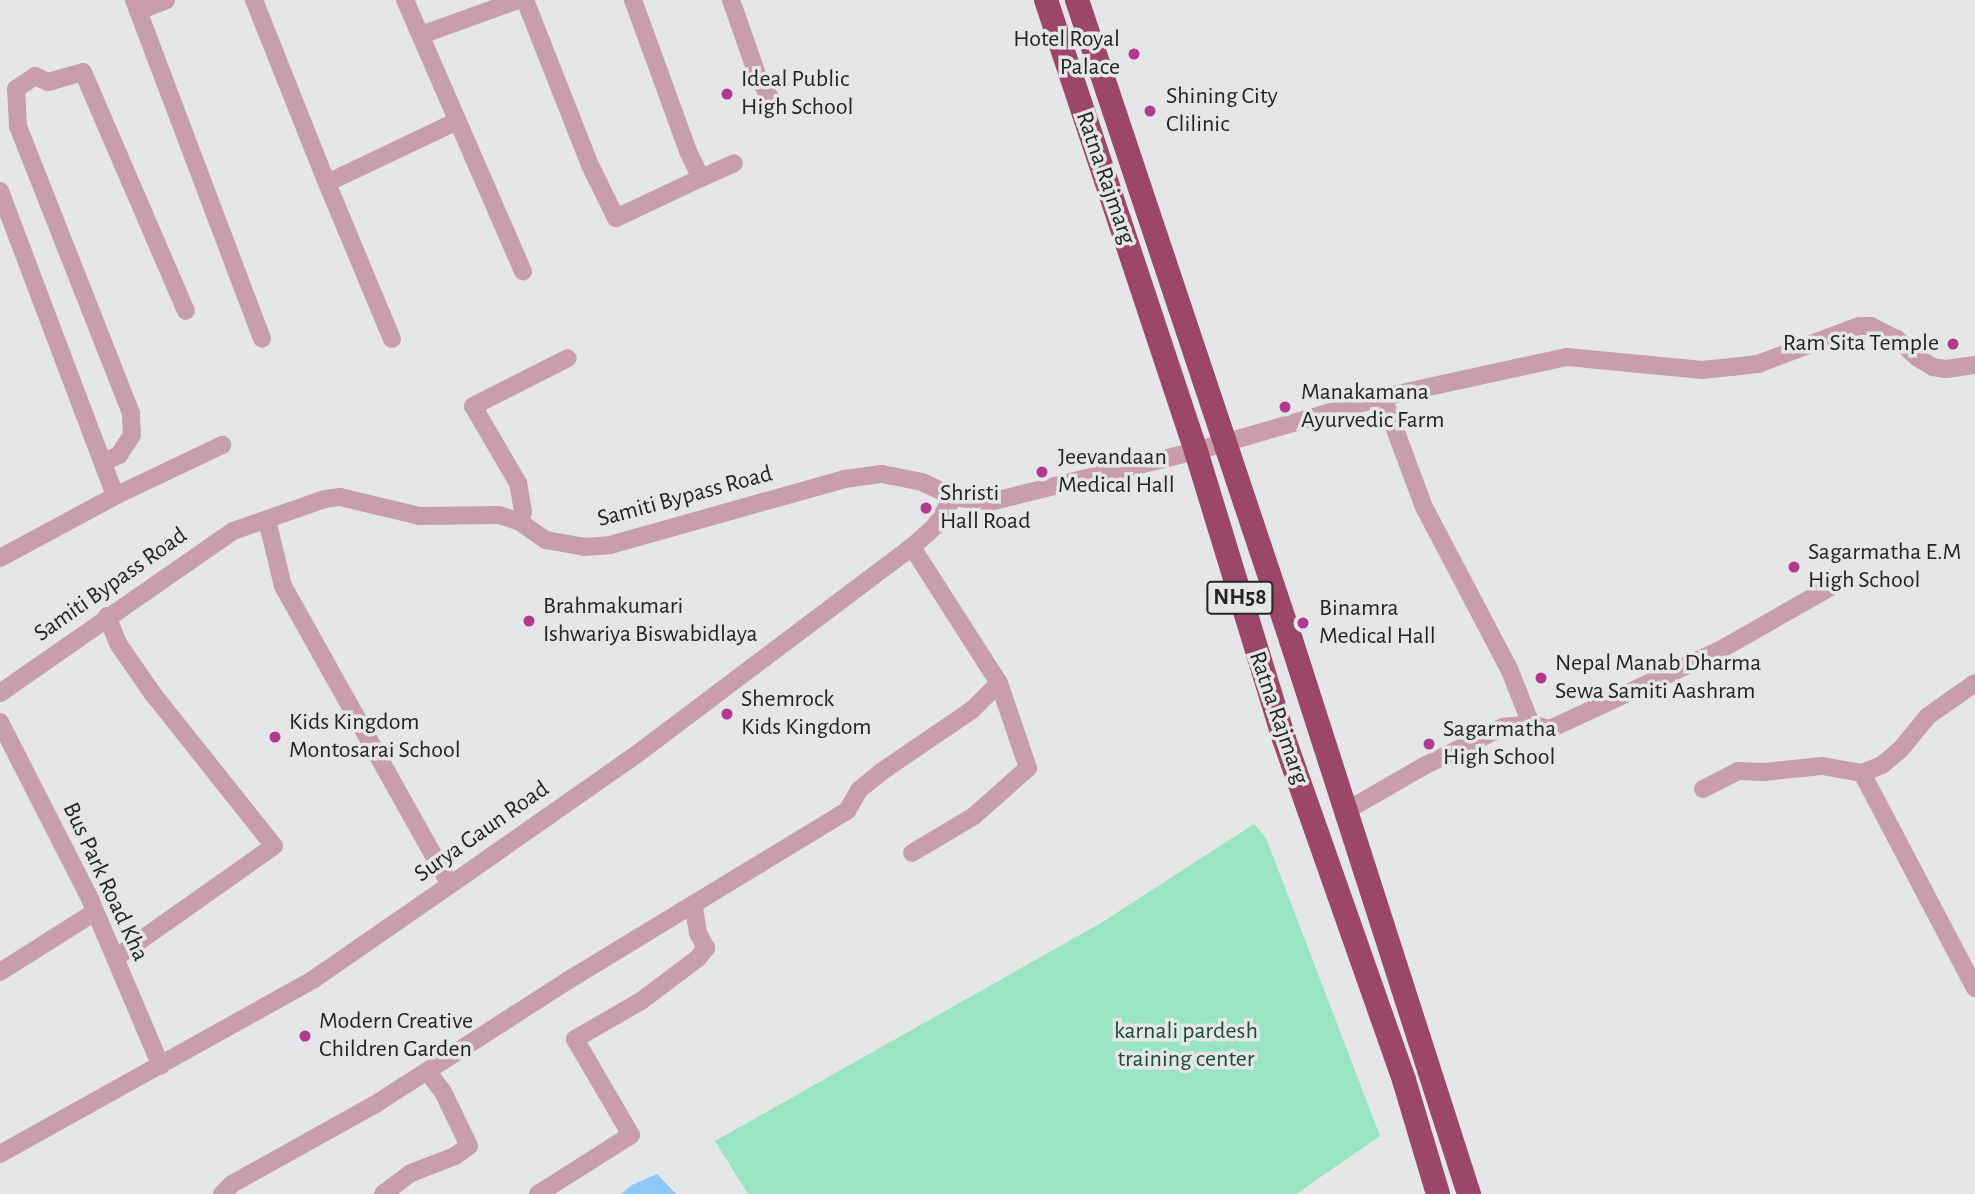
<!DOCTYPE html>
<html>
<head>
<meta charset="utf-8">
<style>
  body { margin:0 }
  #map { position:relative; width:1975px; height:1194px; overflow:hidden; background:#e5e6e8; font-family:"Alegreya Sans",sans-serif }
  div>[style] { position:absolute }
  .green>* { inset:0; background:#99e4c2 }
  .water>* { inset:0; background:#8cc7fa }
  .minor>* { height:18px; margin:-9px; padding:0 9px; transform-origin:9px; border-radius:9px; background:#c89eab }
  .highway>* { height:24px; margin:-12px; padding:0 12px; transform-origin:12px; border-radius:12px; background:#9c4768 }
  .dots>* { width:19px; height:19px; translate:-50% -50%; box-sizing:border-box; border:4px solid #e5e6e8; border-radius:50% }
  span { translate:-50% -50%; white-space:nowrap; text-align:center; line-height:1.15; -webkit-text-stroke:7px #e5e6e8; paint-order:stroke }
  .shield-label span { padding:2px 5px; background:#e5e6e8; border:2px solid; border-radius:5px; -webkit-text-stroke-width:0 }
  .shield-label { font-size:23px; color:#232424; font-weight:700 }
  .poi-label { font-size:24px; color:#232424 }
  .right { translate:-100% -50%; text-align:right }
  .left { translate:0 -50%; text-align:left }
  .street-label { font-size:24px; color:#232424 }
  .park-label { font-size:24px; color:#1e4a38 }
</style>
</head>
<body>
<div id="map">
  <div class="green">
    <div style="clip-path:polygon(1254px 824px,1266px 838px,1380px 1136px,1296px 1194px,748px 1194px,715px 1141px,1101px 923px)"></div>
  </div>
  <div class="water">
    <div style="clip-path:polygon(657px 1174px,676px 1194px,621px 1194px,632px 1185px)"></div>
  </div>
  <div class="minor">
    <div style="left:134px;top:0;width:362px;rotate:69.3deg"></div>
    <div style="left:254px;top:0;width:197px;rotate:68.3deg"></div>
    <div style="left:327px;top:183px;width:144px;rotate:-25.5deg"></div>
    <div style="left:405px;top:0;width:296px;rotate:66.5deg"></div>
    <div style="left:525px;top:0;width:177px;rotate:68.5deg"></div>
    <div style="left:590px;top:165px;width:59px;rotate:63.9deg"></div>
    <div style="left:616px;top:218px;width:94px;rotate:-25.2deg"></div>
    <div style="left:701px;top:178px;width:30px;rotate:-116deg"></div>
    <div style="left:688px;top:151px;width:161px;rotate:-110deg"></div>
    <div style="left:731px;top:0;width:82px;rotate:70.7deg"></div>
    <div style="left:758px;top:77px;width:28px;rotate:60deg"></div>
    <div style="left:138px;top:11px;width:30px;rotate:-21deg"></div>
    <div style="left:421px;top:35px;width:103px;rotate:-19.8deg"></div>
    <div style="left:701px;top:178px;width:36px;rotate:-24deg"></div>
    <div style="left:327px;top:183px;width:169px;rotate:67.4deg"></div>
    <div style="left:0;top:191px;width:326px;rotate:69.3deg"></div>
    <div style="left:1383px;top:397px;width:117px;rotate:69.6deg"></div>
    <div style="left:1424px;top:507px;width:185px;rotate:62.3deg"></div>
    <div style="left:1510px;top:671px;width:57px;rotate:68.4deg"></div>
    <div style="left:1531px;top:724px;width:20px;rotate:15deg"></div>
    <div style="left:1550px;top:729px;width:187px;rotate:-24.9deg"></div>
    <div style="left:1720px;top:650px;width:129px;rotate:-29.7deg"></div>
    <div style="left:103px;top:463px;width:18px;rotate:-27deg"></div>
    <div style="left:119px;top:455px;width:24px;rotate:-57deg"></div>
    <div style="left:132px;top:435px;width:22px;rotate:-93deg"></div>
    <div style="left:131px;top:413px;width:308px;rotate:-111.5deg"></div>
    <div style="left:18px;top:126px;width:37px;rotate:-93deg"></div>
    <div style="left:16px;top:89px;width:23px;rotate:-34deg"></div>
    <div style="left:35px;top:76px;width:14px;rotate:25deg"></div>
    <div style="left:48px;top:82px;width:36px;rotate:-16deg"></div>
    <div style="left:83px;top:72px;width:260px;rotate:66.7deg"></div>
    <div style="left:267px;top:520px;width:68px;rotate:76.4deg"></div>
    <div style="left:283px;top:586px;width:342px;rotate:60.8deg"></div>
    <div style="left:520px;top:522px;width:11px;rotate:-75deg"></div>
    <div style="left:523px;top:511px;width:28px;rotate:-100deg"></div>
    <div style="left:518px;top:483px;width:89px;rotate:-120.3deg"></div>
    <div style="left:473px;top:406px;width:106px;rotate:-26.8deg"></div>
    <div style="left:912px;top:547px;width:161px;rotate:57.4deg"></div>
    <div style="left:999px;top:683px;width:90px;rotate:71.2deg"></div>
    <div style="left:1028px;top:768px;width:72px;rotate:138.4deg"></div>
    <div style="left:974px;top:816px;width:72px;rotate:149.2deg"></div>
    <div style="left:0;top:558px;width:131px;rotate:-28.3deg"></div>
    <div style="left:115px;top:496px;width:119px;rotate:-25.5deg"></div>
    <div style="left:107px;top:616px;width:31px;rotate:68deg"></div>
    <div style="left:119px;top:645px;width:60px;rotate:55.2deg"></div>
    <div style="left:153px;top:694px;width:194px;rotate:51.5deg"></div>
    <div style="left:274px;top:846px;width:194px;rotate:144.8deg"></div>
    <div style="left:0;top:693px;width:284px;rotate:-34.8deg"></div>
    <div style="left:233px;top:531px;width:97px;rotate:-19.2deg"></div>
    <div style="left:325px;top:499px;width:15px;rotate:-8deg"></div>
    <div style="left:340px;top:497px;width:82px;rotate:13.4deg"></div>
    <div style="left:420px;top:516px;width:79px;rotate:-0.7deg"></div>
    <div style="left:499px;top:515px;width:22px;rotate:18deg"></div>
    <div style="left:520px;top:522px;width:32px;rotate:35deg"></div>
    <div style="left:546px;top:540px;width:39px;rotate:10deg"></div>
    <div style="left:584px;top:547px;width:26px;rotate:-4deg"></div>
    <div style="left:610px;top:545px;width:244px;rotate:-15.7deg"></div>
    <div style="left:845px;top:479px;width:37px;rotate:-8deg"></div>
    <div style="left:882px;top:474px;width:41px;rotate:11.3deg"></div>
    <div style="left:922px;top:482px;width:35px;rotate:25deg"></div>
    <div style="left:954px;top:497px;width:36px;rotate:8deg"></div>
    <div style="left:990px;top:502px;width:212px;rotate:-13.9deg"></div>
    <div style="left:1196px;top:451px;width:195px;rotate:-16.1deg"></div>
    <div style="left:1383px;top:397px;width:188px;rotate:-12.3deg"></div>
    <div style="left:1567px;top:357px;width:136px;rotate:5.5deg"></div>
    <div style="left:1702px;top:370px;width:30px;rotate:-6deg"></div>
    <div style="left:1732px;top:367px;width:26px;rotate:-7deg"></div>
    <div style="left:1758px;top:364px;width:108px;rotate:-20.6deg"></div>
    <div style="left:1859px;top:326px;width:12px"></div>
    <div style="left:1871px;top:326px;width:29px;rotate:27deg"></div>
    <div style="left:1897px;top:339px;width:28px;rotate:42deg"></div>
    <div style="left:1918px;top:358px;width:17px;rotate:31deg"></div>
    <div style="left:1933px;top:367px;width:13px;rotate:9deg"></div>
    <div style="left:1946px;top:369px;width:29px;rotate:-8deg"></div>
    <div style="left:0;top:722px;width:199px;rotate:63deg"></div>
    <div style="left:90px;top:899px;width:181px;rotate:67deg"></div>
    <div style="left:1862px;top:773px;width:243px;rotate:62.3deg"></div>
    <div style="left:1703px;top:789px;width:39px;rotate:-27deg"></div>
    <div style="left:1738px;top:771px;width:26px;rotate:2deg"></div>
    <div style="left:1764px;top:772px;width:58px;rotate:-5.9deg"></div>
    <div style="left:1822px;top:766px;width:41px;rotate:9.9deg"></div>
    <div style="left:1862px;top:773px;width:22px;rotate:-22deg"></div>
    <div style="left:1882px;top:765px;width:23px;rotate:-40deg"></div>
    <div style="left:1900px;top:750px;width:44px;rotate:-50.5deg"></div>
    <div style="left:1928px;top:716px;width:57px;rotate:-35.1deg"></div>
    <div style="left:1346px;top:811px;width:90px;rotate:-30deg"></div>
    <div style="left:1424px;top:766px;width:88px;rotate:-26.3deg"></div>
    <div style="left:1503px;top:727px;width:28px;rotate:-6deg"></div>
    <div style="left:0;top:972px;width:112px;rotate:-32.3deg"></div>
    <div style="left:0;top:1154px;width:359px;rotate:-29.1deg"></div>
    <div style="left:314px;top:979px;width:165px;rotate:-34.7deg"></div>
    <div style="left:450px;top:885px;width:228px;rotate:-35deg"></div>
    <div style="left:637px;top:754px;width:344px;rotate:-37deg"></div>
    <div style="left:912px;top:547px;width:31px;rotate:-42deg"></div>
    <div style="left:935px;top:526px;width:35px;rotate:-57deg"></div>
    <div style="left:222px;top:1194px;width:14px;rotate:-45deg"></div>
    <div style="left:232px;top:1184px;width:162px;rotate:-29.1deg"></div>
    <div style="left:374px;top:1105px;width:229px;rotate:-32.7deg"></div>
    <div style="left:567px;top:981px;width:328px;rotate:-31.3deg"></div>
    <div style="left:847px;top:811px;width:24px;rotate:-60deg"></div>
    <div style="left:859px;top:790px;width:28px;rotate:-39deg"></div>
    <div style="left:881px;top:772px;width:110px;rotate:-34.3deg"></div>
    <div style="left:972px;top:710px;width:38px;rotate:-45deg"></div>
    <div style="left:383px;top:1194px;width:35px;rotate:-37deg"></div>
    <div style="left:411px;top:1173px;width:47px;rotate:-21.1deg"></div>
    <div style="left:455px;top:1156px;width:17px;rotate:-36deg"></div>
    <div style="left:469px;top:1146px;width:60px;rotate:-115.7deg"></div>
    <div style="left:443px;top:1092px;width:26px;rotate:-127deg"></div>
    <div style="left:538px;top:1194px;width:110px;rotate:-32.4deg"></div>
    <div style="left:631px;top:1135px;width:111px;rotate:-120.3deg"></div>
    <div style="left:575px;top:1039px;width:76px;rotate:-29.9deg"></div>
    <div style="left:641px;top:1001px;width:71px;rotate:-37deg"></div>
    <div style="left:698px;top:958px;width:13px;rotate:-51deg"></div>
    <div style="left:706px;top:948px;width:17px;rotate:-118deg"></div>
    <div style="left:698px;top:933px;width:26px;rotate:-99deg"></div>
  </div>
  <div class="highway">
    <div style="left:1046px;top:0;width:475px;rotate:71.6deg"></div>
    <div style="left:1196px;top:451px;width:301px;rotate:73deg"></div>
    <div style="left:1284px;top:739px;width:361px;rotate:70.6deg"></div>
    <div style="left:1404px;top:1080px;width:119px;rotate:73.4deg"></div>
    <div style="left:1077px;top:0;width:675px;rotate:71.51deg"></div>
    <div style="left:1291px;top:640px;width:582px;rotate:72.19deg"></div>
  </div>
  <div class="dots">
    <div style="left:1134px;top:54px;background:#b1398e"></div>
    <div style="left:727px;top:94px;background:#b1398e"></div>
    <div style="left:1150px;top:111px;background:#b1398e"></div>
    <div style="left:1953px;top:344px;background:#b1398e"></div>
    <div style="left:1285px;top:407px;background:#b1398e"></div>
    <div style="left:1042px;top:472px;background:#b1398e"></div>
    <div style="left:926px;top:508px;background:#b1398e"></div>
    <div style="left:1794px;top:567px;background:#b1398e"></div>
    <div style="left:529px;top:621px;background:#b1398e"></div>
    <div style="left:1303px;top:623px;background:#b1398e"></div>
    <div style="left:1541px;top:678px;background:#b1398e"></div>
    <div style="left:727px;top:714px;background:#b1398e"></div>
    <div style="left:275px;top:737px;background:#b1398e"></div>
    <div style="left:1429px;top:744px;background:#b1398e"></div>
    <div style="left:305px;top:1036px;background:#b1398e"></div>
  </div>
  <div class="shield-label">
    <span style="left:1240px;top:598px">NH58</span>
  </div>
  <div class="poi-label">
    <span class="right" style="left:1120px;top:54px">Hotel Royal<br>Palace</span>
    <span class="left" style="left:741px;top:94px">Ideal Public<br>High School</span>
    <span class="left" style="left:1166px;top:111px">Shining City<br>Clilinic</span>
    <span class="right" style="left:1939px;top:344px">Ram Sita Temple</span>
    <span class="left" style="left:1301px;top:407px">Manakamana<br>Ayurvedic Farm</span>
    <span class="left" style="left:1058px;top:472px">Jeevandaan<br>Medical Hall</span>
    <span class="left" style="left:940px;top:508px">Shristi<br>Hall Road</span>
    <span class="left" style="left:1808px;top:567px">Sagarmatha E.M<br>High School</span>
    <span class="left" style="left:543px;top:621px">Brahmakumari<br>Ishwariya Biswabidlaya</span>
    <span class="left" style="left:1319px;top:623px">Binamra<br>Medical Hall</span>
    <span class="left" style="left:1555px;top:678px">Nepal Manab Dharma<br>Sewa Samiti Aashram</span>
    <span class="left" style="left:741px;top:714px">Shemrock<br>Kids Kingdom</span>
    <span class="left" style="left:289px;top:737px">Kids Kingdom<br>Montosarai School</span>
    <span class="left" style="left:1443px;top:744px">Sagarmatha<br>High School</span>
    <span class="left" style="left:319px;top:1036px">Modern Creative<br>Children Garden</span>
  </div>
  <div class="street-label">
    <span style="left:1105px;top:178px;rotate:71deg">Ratna Rajmarg</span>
    <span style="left:685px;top:497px;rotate:-15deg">Samiti Bypass Road</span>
    <span style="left:111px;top:585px;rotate:-35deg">Samiti Bypass Road</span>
    <span style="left:1278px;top:718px;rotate:71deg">Ratna Rajmarg</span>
    <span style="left:482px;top:832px;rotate:-35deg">Surya Gaun Road</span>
    <span style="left:105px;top:882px;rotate:65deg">Bus Park Road Kha</span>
  </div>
  <div class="park-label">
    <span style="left:1186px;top:1046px">karnali pardesh<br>training center</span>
  </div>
</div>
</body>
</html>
